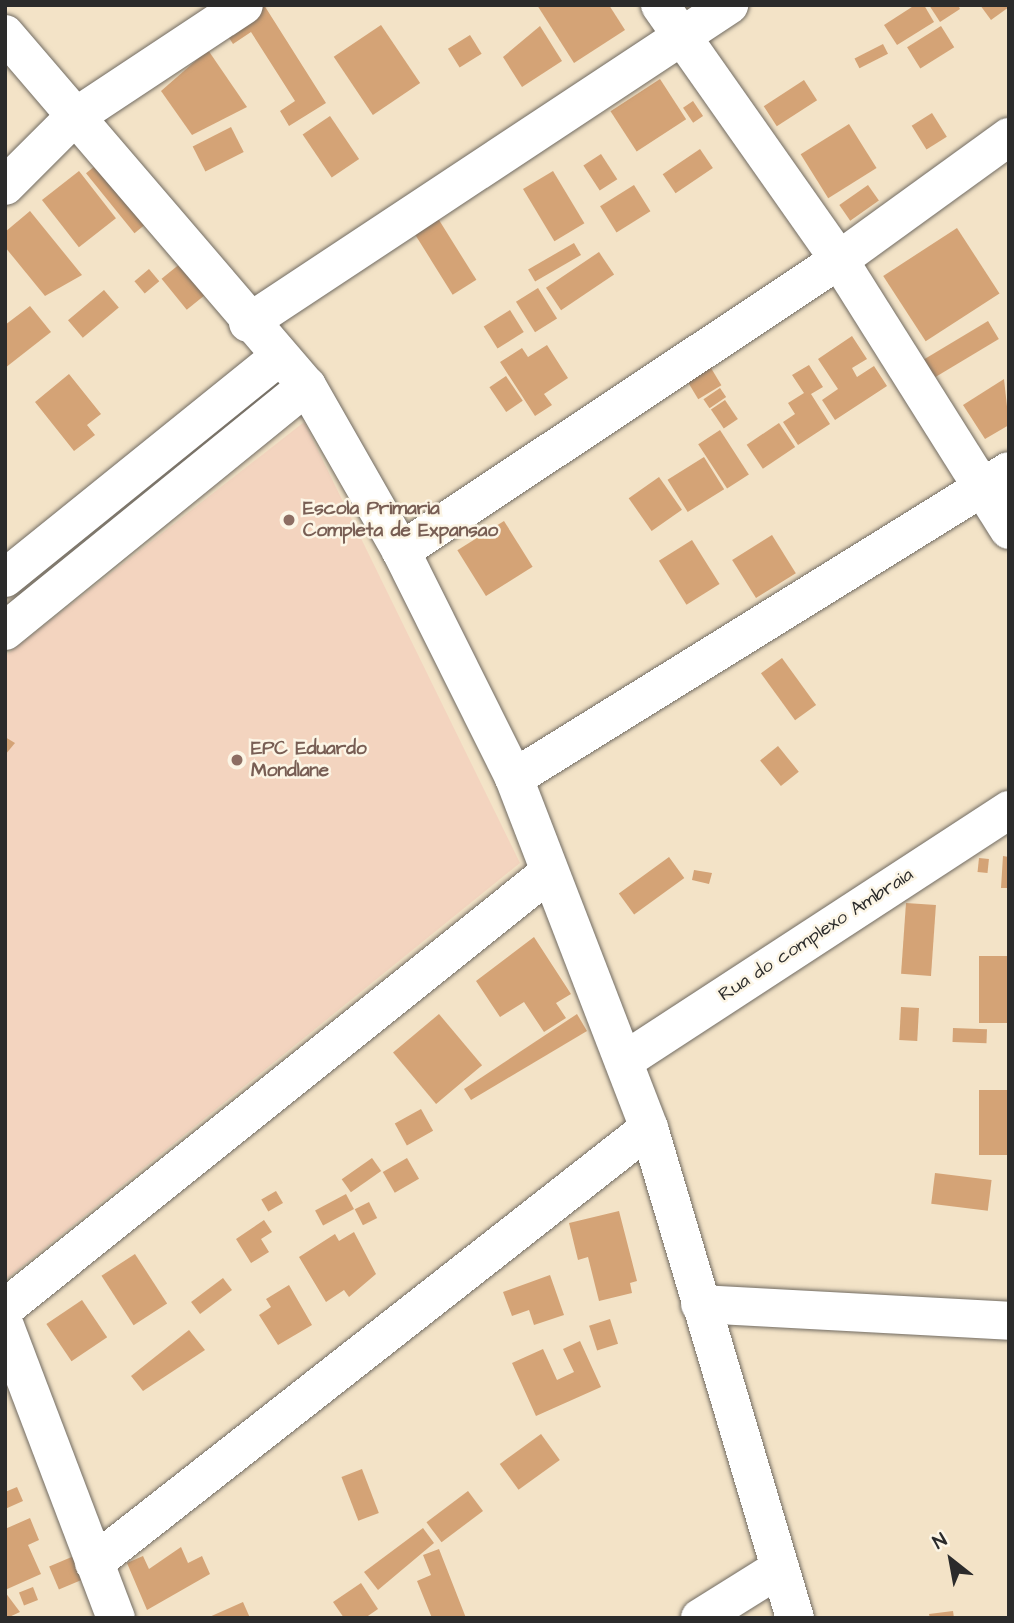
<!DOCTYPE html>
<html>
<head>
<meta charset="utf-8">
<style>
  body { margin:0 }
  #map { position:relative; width:1014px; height:1623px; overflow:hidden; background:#f3e3c7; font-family:"Architects Daughter",sans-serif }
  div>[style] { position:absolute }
  .built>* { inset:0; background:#f3d4bf }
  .building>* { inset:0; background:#d4a376; transform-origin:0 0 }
  .roads { filter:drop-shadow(0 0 2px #716b62) drop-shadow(0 0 2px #716b62) }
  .minor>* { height:38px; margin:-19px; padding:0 19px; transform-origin:19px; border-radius:19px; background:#fff }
  .dots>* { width:19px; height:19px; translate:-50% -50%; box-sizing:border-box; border:4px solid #fcf5e5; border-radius:50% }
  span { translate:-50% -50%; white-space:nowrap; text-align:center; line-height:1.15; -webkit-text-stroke:5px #fcf5e5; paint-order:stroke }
  .education-label { font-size:19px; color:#785e54; font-weight:700 }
  .left { translate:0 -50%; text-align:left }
  .street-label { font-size:19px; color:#2b2b2b }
  .frame { position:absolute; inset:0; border:7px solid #2b2b2b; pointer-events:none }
  .north { position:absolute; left:916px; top:1525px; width:70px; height:70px; -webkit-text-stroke:5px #fcf5e5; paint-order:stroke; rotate:329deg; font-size:19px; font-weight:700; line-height:28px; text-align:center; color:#2b2b2b }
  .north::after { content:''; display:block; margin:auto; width:24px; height:32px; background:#2b2b2b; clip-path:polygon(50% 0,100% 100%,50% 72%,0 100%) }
</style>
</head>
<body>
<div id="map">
  <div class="built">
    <div style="clip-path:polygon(304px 422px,520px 863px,5px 1280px,5px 656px)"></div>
  </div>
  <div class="building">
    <div style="clip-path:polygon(256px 5px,264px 5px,326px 103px,289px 126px,280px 111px,295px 101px,251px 32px,233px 44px,222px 27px)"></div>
    <div style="clip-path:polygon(537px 5px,609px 5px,625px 30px,574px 63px)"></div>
    <div style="clip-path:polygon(915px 5px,924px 5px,934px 22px,897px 45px,884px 25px)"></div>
    <div style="clip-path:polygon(929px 5px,958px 5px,960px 9px,940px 22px)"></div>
    <div style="clip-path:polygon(980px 5px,1009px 5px,1009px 7px,991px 20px)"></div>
    <div style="left:381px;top:25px;width:70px;height:57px;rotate:56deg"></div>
    <div style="clip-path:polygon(540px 26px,562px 61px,522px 87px,503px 57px)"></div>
    <div style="left:941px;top:26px;width:25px;height:40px;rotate:58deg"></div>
    <div style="left:470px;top:35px;width:22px;height:26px;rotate:58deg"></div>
    <div style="left:883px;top:44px;width:11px;height:32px;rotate:63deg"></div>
    <div style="clip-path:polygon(208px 50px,247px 107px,192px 135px,161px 91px)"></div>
    <div style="left:660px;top:79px;width:48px;height:59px;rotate:57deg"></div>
    <div style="left:804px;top:80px;width:24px;height:48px;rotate:57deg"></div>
    <div style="left:693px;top:101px;width:18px;height:12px;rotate:56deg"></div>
    <div style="left:932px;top:113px;width:28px;height:24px;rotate:58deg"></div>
    <div style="left:330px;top:116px;width:52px;height:33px;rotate:56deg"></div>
    <div style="left:849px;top:124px;width:52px;height:57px;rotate:58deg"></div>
    <div style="left:231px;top:127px;width:28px;height:43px;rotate:63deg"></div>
    <div style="left:700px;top:149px;width:23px;height:45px;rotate:56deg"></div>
    <div style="left:601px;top:154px;width:30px;height:21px;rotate:57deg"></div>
    <div style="left:100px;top:162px;width:77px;height:18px;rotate:51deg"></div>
    <div style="left:79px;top:171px;width:60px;height:47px;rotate:52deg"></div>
    <div style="left:553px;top:171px;width:61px;height:35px;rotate:59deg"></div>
    <div style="left:634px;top:185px;width:31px;height:40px;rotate:58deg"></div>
    <div style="left:868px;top:185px;width:19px;height:35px;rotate:55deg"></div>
    <div style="clip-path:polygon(30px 211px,82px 275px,45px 296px,5px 247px,5px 232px)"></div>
    <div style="left:434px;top:212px;width:80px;height:28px;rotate:58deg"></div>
    <div style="left:957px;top:228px;width:78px;height:88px;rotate:57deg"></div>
    <div style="left:574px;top:243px;width:14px;height:53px;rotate:60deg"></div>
    <div style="left:599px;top:252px;width:27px;height:64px;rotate:56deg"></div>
    <div style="left:181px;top:263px;width:40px;height:25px;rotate:51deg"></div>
    <div style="left:149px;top:269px;width:16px;height:19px;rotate:50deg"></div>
    <div style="left:538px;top:288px;width:36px;height:26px;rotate:58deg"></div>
    <div style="left:104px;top:290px;width:23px;height:47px;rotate:50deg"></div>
    <div style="clip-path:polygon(30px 306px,51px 332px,5px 368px,5px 325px)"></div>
    <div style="left:510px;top:310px;width:26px;height:31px;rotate:58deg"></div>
    <div style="left:988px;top:321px;width:21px;height:87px;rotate:59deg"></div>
    <div style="clip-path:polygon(852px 336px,867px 359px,852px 368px,857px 377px,874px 366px,887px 386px,835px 420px,822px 400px,838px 389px,818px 359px)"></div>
    <div style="clip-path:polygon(547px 345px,568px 378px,544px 394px,552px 405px,535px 416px,500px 362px,522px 348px,528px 357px)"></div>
    <div style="left:708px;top:363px;width:26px;height:27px;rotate:59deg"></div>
    <div style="clip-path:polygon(809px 365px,823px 387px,811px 394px,830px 424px,798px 445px,783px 422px,795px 414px,788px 403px,804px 393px,792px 375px)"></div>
    <div style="clip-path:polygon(69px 374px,101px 414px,87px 425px,95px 435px,74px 451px,35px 402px)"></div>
    <div style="left:506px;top:376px;width:30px;height:20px;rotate:56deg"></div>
    <div style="clip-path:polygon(1004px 379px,1009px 425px,985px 439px,963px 405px)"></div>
    <div style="left:720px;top:388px;width:11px;height:20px;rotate:56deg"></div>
    <div style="left:725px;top:400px;width:23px;height:17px;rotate:56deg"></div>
    <div style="left:779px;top:423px;width:29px;height:39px;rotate:56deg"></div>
    <div style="left:720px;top:430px;width:53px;height:26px;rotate:57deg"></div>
    <div style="left:704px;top:457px;width:38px;height:43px;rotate:58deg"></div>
    <div style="left:659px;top:477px;width:40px;height:37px;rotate:55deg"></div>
    <div style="left:504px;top:521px;width:54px;height:55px;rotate:58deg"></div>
    <div style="left:772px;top:535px;width:45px;height:47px;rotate:58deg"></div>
    <div style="left:692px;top:540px;width:52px;height:39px;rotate:58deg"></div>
    <div style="left:782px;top:658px;width:58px;height:26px;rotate:54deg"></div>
    <div style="clip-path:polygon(5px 737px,15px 743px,5px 755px)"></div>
    <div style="left:778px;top:746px;width:33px;height:23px;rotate:51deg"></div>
    <div style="clip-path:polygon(1003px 856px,1009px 857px,1009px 888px,1001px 888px)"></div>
    <div style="left:669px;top:857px;width:26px;height:62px;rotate:54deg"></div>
    <div style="left:979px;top:858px;width:10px;height:14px;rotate:6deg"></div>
    <div style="clip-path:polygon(694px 870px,712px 873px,709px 884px,692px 880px)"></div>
    <div style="left:906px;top:903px;width:30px;height:71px;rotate:4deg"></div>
    <div style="clip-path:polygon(534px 937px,571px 994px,556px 1003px,566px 1018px,544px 1032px,524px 1002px,500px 1017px,476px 981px)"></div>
    <div style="left:1009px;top:956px;width:67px;height:30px;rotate:90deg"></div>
    <div style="left:901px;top:1007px;width:18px;height:33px;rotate:3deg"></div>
    <div style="left:439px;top:1014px;width:67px;height:60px;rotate:50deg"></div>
    <div style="clip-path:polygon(577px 1014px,587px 1031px,471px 1100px,464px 1089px)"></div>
    <div style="left:953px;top:1028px;width:34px;height:14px;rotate:2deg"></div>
    <div style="left:979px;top:1090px;width:30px;height:65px"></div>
    <div style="left:421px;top:1109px;width:25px;height:30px;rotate:61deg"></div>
    <div style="left:372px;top:1158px;width:16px;height:37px;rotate:55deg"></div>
    <div style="left:407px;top:1158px;width:24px;height:28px;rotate:60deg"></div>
    <div style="left:935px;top:1173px;width:57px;height:31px;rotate:7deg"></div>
    <div style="left:276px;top:1191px;width:14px;height:17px;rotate:60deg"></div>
    <div style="left:346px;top:1194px;width:17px;height:35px;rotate:62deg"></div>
    <div style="left:369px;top:1202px;width:18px;height:16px;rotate:63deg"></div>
    <div style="clip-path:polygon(619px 1211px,637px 1281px,630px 1283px,632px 1293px,599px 1301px,588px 1257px,578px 1260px,569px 1223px)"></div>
    <div style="clip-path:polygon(264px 1220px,272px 1232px,261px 1239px,269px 1252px,251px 1263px,236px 1239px)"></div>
    <div style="clip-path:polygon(354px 1232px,376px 1274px,349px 1297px,344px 1290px,326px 1302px,299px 1257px,335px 1234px,339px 1241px)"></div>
    <div style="left:135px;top:1254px;width:59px;height:40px;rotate:57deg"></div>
    <div style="clip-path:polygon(550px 1275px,564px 1315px,534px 1325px,529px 1310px,512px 1316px,503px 1292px)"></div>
    <div style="left:223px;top:1278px;width:15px;height:40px;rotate:53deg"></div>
    <div style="clip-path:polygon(289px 1285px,312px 1325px,278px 1345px,259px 1315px,271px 1307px,266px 1299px)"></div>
    <div style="left:82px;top:1300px;width:45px;height:43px;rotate:56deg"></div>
    <div style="left:610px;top:1319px;width:26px;height:22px;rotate:72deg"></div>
    <div style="clip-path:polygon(189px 1330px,205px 1350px,143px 1391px,131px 1376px)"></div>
    <div style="clip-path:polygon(580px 1341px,601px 1387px,536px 1416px,512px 1363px,543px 1349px,557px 1380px,574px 1372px,563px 1349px)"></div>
    <div style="left:541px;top:1434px;width:32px;height:51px;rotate:54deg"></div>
    <div style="left:362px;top:1469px;width:47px;height:22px;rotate:69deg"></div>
    <div style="clip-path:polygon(17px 1487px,23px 1501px,5px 1509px,5px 1492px)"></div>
    <div style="left:468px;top:1491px;width:25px;height:52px;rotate:53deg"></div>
    <div style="clip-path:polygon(30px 1518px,39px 1540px,28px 1545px,41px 1574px,5px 1590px,5px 1529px)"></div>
    <div style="clip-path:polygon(423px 1528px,434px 1543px,378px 1590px,364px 1572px)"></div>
    <div style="clip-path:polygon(181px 1547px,188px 1563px,202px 1556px,210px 1574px,147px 1610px,127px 1563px,143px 1556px,149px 1569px)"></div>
    <div style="clip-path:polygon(439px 1549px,466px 1618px,432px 1618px,417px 1581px,431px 1575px,423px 1555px)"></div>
    <div style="left:74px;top:1556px;width:25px;height:27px;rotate:67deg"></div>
    <div style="clip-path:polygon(361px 1583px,378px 1609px,365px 1618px,344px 1618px,333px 1602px)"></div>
    <div style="left:33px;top:1587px;width:14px;height:15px;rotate:69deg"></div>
    <div style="clip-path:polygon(5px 1592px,20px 1612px,7px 1618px,5px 1618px)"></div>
    <div style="clip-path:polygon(243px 1602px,250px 1618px,207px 1618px)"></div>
    <div style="clip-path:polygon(953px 1611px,954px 1618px,930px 1618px,929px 1614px)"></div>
  </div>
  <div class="roads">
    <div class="minor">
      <div style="left:660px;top:5px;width:312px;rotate:54.9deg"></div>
      <div style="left:839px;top:260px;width:319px;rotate:57.8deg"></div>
      <div style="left:5px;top:34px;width:464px;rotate:49.4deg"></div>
      <div style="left:307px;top:386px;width:190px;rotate:60.3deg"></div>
      <div style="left:401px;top:551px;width:254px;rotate:63.5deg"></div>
      <div style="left:514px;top:778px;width:375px;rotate:68.9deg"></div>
      <div style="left:649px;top:1128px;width:511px;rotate:73.41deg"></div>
      <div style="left:5px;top:186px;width:95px;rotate:-45deg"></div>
      <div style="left:72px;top:119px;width:206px;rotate:-33.5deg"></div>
      <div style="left:248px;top:323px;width:577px;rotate:-33.47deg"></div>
      <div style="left:401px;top:551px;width:526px;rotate:-33.6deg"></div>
      <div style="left:839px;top:260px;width:210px;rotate:-35.9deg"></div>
      <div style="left:5px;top:578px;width:351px;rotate:-38.9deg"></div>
      <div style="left:5px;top:631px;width:389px;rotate:-39.1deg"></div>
      <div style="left:514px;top:778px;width:582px;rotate:-31.81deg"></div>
      <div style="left:624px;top:1061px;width:460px;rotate:-33.1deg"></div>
      <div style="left:700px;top:1304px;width:309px;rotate:3.1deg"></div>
      <div style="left:5px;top:1308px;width:693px;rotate:-38.67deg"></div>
      <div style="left:5px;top:1326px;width:312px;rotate:69.2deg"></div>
      <div style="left:94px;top:1563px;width:705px;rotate:-38.09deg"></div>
      <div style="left:700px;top:1618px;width:94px;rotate:-32deg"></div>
    </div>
  </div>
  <div class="dots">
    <div style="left:289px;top:520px;background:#8d6e63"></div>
    <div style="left:237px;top:760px;background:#8d6e63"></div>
  </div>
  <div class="education-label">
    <span class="left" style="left:303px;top:520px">Escola Primaria<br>Completa de Expansao</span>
    <span class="left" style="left:251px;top:760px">EPC Eduardo<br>Mondlane</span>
  </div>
  <div class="street-label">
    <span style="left:816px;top:935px;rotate:-33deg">Rua do complexo Ambraia</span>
  </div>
  <div class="frame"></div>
  <div class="north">N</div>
</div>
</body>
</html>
